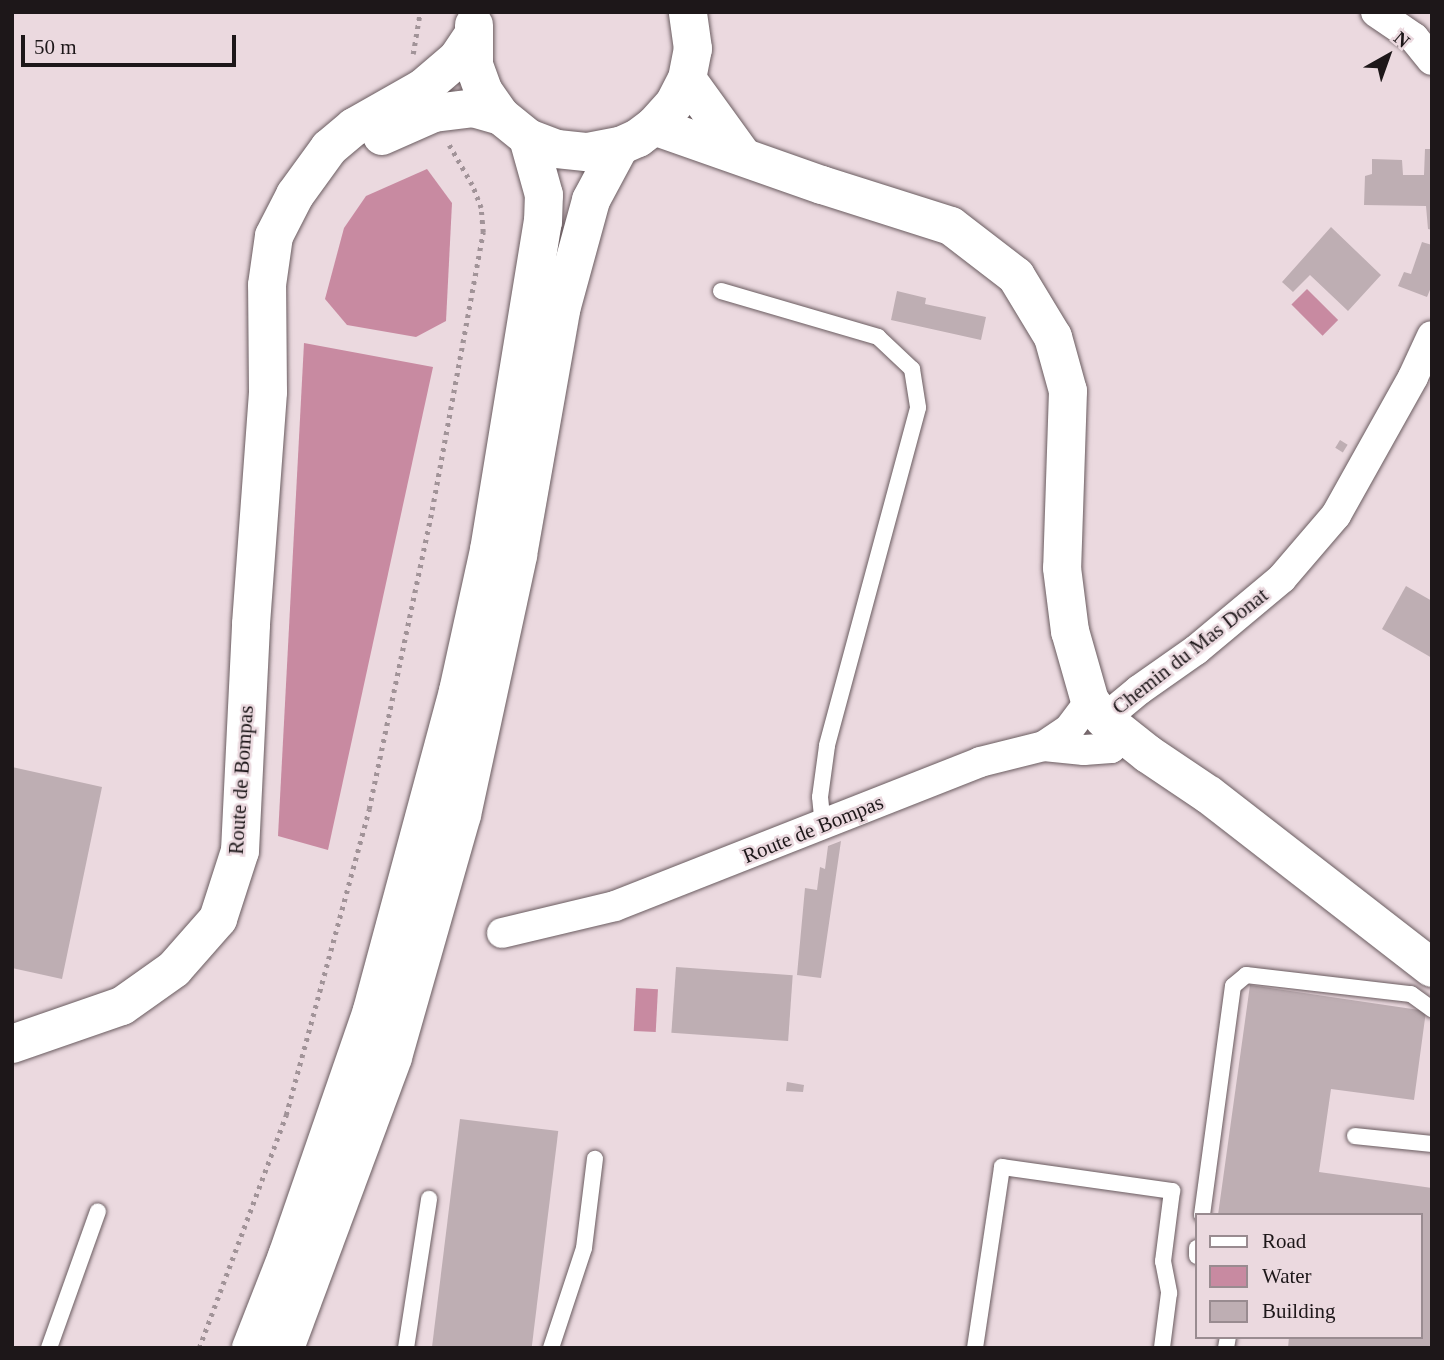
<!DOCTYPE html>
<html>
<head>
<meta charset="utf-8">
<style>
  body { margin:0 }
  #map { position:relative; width:1444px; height:1360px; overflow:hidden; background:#ebd9df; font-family:"Times New Roman",serif }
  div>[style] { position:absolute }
  .water>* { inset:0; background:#c88aa1; transform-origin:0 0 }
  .building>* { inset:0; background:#beaeb3; transform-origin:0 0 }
  .path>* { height:4.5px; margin-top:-2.25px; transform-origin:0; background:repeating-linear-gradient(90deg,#a19398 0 3.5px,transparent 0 8.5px) }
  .roads { filter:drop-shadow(0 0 2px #6a5c60) drop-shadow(0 0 2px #6a5c60) }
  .service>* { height:16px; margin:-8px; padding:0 8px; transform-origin:8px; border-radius:8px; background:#fff }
  .minor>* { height:30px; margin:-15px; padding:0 15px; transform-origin:15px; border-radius:15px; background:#fff }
  .secondary>* { height:38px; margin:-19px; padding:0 19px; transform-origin:19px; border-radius:19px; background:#fff }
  span { translate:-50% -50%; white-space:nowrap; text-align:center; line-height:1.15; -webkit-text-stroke:5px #ebd9df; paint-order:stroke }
  .street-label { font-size:21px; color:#1d1719 }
  .frame { position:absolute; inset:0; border:14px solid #1d1719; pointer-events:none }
  .legend { position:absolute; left:1195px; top:1213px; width:228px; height:126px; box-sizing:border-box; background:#ebd9df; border:2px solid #998b90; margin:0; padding:9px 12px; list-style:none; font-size:21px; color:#1d1719 }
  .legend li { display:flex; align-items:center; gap:14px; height:35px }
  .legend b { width:35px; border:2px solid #998b90 }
  .north { position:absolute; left:1353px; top:21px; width:70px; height:70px; -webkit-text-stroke:5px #ebd9df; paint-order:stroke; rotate:40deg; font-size:19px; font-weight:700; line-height:28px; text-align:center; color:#1d1719 }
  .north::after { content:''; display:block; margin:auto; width:24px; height:32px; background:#1d1719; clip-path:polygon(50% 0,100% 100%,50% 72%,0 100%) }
  .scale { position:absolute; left:21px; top:35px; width:215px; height:32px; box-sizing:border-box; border:4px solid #1d1719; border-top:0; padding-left:9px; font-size:21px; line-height:24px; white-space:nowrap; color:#1d1719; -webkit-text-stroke:5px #ebd9df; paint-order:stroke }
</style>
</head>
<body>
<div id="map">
  <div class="water">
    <div style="clip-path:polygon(427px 169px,452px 203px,446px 321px,416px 337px,347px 325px,325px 299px,344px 228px,366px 196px)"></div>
    <div style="left:1307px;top:289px;width:44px;height:22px;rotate:45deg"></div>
    <div style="clip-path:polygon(304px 343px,433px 367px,328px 850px,278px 836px)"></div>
    <div style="left:636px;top:988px;width:22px;height:43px;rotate:3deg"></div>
  </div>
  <div class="building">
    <div style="clip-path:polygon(1425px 149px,1432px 149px,1432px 230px,1428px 229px,1426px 206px,1364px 205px,1365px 176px,1372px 174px,1372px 159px,1402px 160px,1403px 175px,1424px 175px)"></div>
    <div style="clip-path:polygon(1331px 227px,1381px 275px,1348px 311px,1310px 275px,1293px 292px,1282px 282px)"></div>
    <div style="clip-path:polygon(1422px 242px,1432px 245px,1432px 285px,1427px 297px,1398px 286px,1404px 272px,1411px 274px)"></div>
    <div style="clip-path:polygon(897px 291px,926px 298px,925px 304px,986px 317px,981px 340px,891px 320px)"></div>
    <div style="left:1340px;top:440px;width:9px;height:9px;rotate:32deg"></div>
    <div style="clip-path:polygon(1406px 586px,1432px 601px,1432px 658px,1382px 629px)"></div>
    <div style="clip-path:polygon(12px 767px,102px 787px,62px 979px,12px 968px)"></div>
    <div style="clip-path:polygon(841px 841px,821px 978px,797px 975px,805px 888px,817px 890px,820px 867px,825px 869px,828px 846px)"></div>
    <div style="left:676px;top:967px;width:117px;height:66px;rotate:4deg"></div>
    <div style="clip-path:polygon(1250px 985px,1426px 1011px,1414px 1100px,1331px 1089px,1319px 1172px,1432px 1188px,1432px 1348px,1288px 1348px,1289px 1337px,1421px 1337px,1421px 1215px,1218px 1215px)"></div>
    <div style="clip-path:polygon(787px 1082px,804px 1085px,803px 1092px,786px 1091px)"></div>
    <div style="left:460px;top:1119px;width:99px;height:231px;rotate:7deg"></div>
  </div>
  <div class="path">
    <div style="left:413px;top:54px;width:43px;rotate:-80.5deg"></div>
    <div style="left:199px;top:1348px;width:249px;rotate:-69.5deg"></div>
    <div style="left:286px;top:1115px;width:317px;rotate:-74.8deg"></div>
    <div style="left:369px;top:809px;width:306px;rotate:-78.1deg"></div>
    <div style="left:432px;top:510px;width:283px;rotate:-79.6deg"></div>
    <div style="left:483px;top:232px;width:24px;rotate:-95deg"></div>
    <div style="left:481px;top:208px;width:25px;rotate:-111deg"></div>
    <div style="left:472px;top:185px;width:46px;rotate:-119.9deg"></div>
  </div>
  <div class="roads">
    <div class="service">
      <div style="left:721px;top:291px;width:164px;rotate:16.3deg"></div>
      <div style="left:878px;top:337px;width:47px;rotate:43.3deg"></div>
      <div style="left:912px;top:369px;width:39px;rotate:81deg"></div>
      <div style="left:918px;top:408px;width:350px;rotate:105.1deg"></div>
      <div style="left:827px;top:746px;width:51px;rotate:97.8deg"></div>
      <div style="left:820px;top:797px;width:27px;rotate:84deg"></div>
      <div style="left:1355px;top:1136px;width:77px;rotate:5.9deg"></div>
      <div style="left:1202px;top:1215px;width:231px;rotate:-82.3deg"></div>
      <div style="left:1233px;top:986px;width:17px;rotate:-40deg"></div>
      <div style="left:1246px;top:975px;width:166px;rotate:6.6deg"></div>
      <div style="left:1411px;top:994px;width:26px;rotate:36deg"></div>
      <div style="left:1197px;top:1248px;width:8px;rotate:90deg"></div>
      <div style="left:49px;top:1348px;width:145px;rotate:-70.3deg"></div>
      <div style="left:406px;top:1348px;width:151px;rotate:-81.2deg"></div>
      <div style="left:551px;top:1348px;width:105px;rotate:-71.7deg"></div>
      <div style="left:584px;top:1248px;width:90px;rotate:-83deg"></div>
      <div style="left:975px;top:1348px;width:183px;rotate:-81.5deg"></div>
      <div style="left:1002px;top:1167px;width:172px;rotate:8deg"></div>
      <div style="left:1172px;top:1191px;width:71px;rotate:97.3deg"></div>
      <div style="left:1163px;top:1261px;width:33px;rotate:79deg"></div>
      <div style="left:1169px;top:1293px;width:55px;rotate:97.3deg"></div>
      <div style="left:1226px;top:1348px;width:11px;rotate:-80deg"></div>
    </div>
    <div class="minor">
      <div style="left:1376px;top:12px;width:46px;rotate:34.4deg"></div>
      <div style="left:1414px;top:38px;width:28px;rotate:51deg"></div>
      <div style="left:1104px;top:719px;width:45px;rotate:-39.6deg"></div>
      <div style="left:1139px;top:690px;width:70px;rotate:-35.1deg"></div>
      <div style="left:1196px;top:650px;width:112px;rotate:-39.9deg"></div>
      <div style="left:1282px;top:578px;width:83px;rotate:-49.4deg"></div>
      <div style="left:1336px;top:515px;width:158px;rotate:-60.8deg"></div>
      <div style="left:1413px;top:377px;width:45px;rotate:-65.1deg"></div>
      <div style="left:1044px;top:746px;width:40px;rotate:5.7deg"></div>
      <div style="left:1084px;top:750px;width:27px;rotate:-4deg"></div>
      <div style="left:1111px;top:748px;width:18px;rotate:-41deg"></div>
      <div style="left:502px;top:933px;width:116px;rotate:-13.4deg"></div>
      <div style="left:615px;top:906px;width:392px;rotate:-21.5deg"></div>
      <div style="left:980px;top:762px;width:66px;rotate:-14deg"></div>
      <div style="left:1044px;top:746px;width:30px;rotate:-34deg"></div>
      <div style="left:1069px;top:729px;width:35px;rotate:-53deg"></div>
    </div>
    <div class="secondary">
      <div style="left:474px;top:25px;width:40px;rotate:90deg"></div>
      <div style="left:474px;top:65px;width:29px;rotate:70deg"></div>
      <div style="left:484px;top:92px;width:29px;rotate:55deg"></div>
      <div style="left:501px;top:116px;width:35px;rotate:39deg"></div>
      <div style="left:528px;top:138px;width:31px;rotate:21deg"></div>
      <div style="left:557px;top:149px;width:31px;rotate:6deg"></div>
      <div style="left:588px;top:152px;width:33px;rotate:-11deg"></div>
      <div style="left:620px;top:146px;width:20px;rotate:-24deg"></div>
      <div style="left:638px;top:138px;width:20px;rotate:-37deg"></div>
      <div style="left:654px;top:126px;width:30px;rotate:-48deg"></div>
      <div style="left:674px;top:104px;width:28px;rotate:-63deg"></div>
      <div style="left:687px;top:79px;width:31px;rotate:-79deg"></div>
      <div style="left:693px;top:49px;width:37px;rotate:-98deg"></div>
      <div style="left:687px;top:79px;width:92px;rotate:54.2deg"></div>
      <div style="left:654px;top:126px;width:178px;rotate:19.4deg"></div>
      <div style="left:822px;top:185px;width:135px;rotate:17.6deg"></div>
      <div style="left:951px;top:226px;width:82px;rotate:37.6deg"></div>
      <div style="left:1016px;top:276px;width:71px;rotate:58.8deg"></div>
      <div style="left:1053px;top:337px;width:56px;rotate:74.5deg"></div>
      <div style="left:1068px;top:391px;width:177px;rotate:91.9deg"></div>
      <div style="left:1062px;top:568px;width:64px;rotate:82.8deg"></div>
      <div style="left:1070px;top:631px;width:73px;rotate:74.1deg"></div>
      <div style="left:1090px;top:701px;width:23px;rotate:52deg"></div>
      <div style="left:1104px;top:719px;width:56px;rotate:38.5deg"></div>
      <div style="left:1148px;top:754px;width:73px;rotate:33.9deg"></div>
      <div style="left:1209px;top:795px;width:282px;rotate:37.8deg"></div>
      <div style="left:382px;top:136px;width:57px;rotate:-23.9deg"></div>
      <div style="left:434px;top:113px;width:39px;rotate:-7deg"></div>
      <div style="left:473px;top:108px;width:29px;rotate:16deg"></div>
      <div style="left:12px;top:1044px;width:116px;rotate:-19.1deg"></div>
      <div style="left:122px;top:1006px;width:64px;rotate:-35.4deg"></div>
      <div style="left:174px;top:969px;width:67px;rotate:-48.7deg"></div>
      <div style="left:218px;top:919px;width:71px;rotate:-72.1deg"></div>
      <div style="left:240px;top:851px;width:227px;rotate:-87.2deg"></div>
      <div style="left:251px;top:624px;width:233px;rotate:-85.8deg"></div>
      <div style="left:268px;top:392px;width:107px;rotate:-90.5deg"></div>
      <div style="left:267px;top:285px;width:49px;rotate:-81.9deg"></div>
      <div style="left:274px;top:236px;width:46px;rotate:-62.9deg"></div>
      <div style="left:295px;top:195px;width:58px;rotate:-54.1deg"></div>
      <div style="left:329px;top:148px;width:33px;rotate:-40deg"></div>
      <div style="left:354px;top:127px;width:79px;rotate:-29.5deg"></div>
      <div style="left:423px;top:88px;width:45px;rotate:-40.5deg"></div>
      <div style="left:457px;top:59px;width:27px;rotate:-56deg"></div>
      <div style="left:251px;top:1348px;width:99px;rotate:-68.6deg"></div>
      <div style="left:287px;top:1256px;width:260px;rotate:-70.9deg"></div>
      <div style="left:372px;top:1010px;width:330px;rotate:-74.9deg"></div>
      <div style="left:458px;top:691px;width:144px;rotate:-77.6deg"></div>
      <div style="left:489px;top:550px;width:332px;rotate:-80.7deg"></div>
      <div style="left:543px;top:222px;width:27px;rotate:-88deg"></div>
      <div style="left:544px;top:195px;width:59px;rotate:-105.7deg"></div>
      <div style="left:285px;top:1348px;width:310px;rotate:-69.6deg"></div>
      <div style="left:393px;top:1057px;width:252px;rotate:-74.1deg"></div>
      <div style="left:462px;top:815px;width:266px;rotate:-77.8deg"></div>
      <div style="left:518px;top:555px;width:249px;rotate:-80deg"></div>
      <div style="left:561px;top:310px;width:114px;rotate:-74.7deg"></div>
      <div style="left:591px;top:200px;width:61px;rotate:-61.8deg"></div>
    </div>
  </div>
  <div class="street-label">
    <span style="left:1190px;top:651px;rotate:-38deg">Chemin du Mas Donat</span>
    <span style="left:241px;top:780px;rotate:-86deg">Route de Bompas</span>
    <span style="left:813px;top:829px;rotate:-22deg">Route de Bompas</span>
  </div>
  <div class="frame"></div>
  <ul class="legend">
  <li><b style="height:9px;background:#fff"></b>Road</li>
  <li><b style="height:19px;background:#c88aa1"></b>Water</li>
  <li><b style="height:19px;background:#beaeb3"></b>Building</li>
  </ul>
  <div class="north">N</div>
  <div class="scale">50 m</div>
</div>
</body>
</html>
